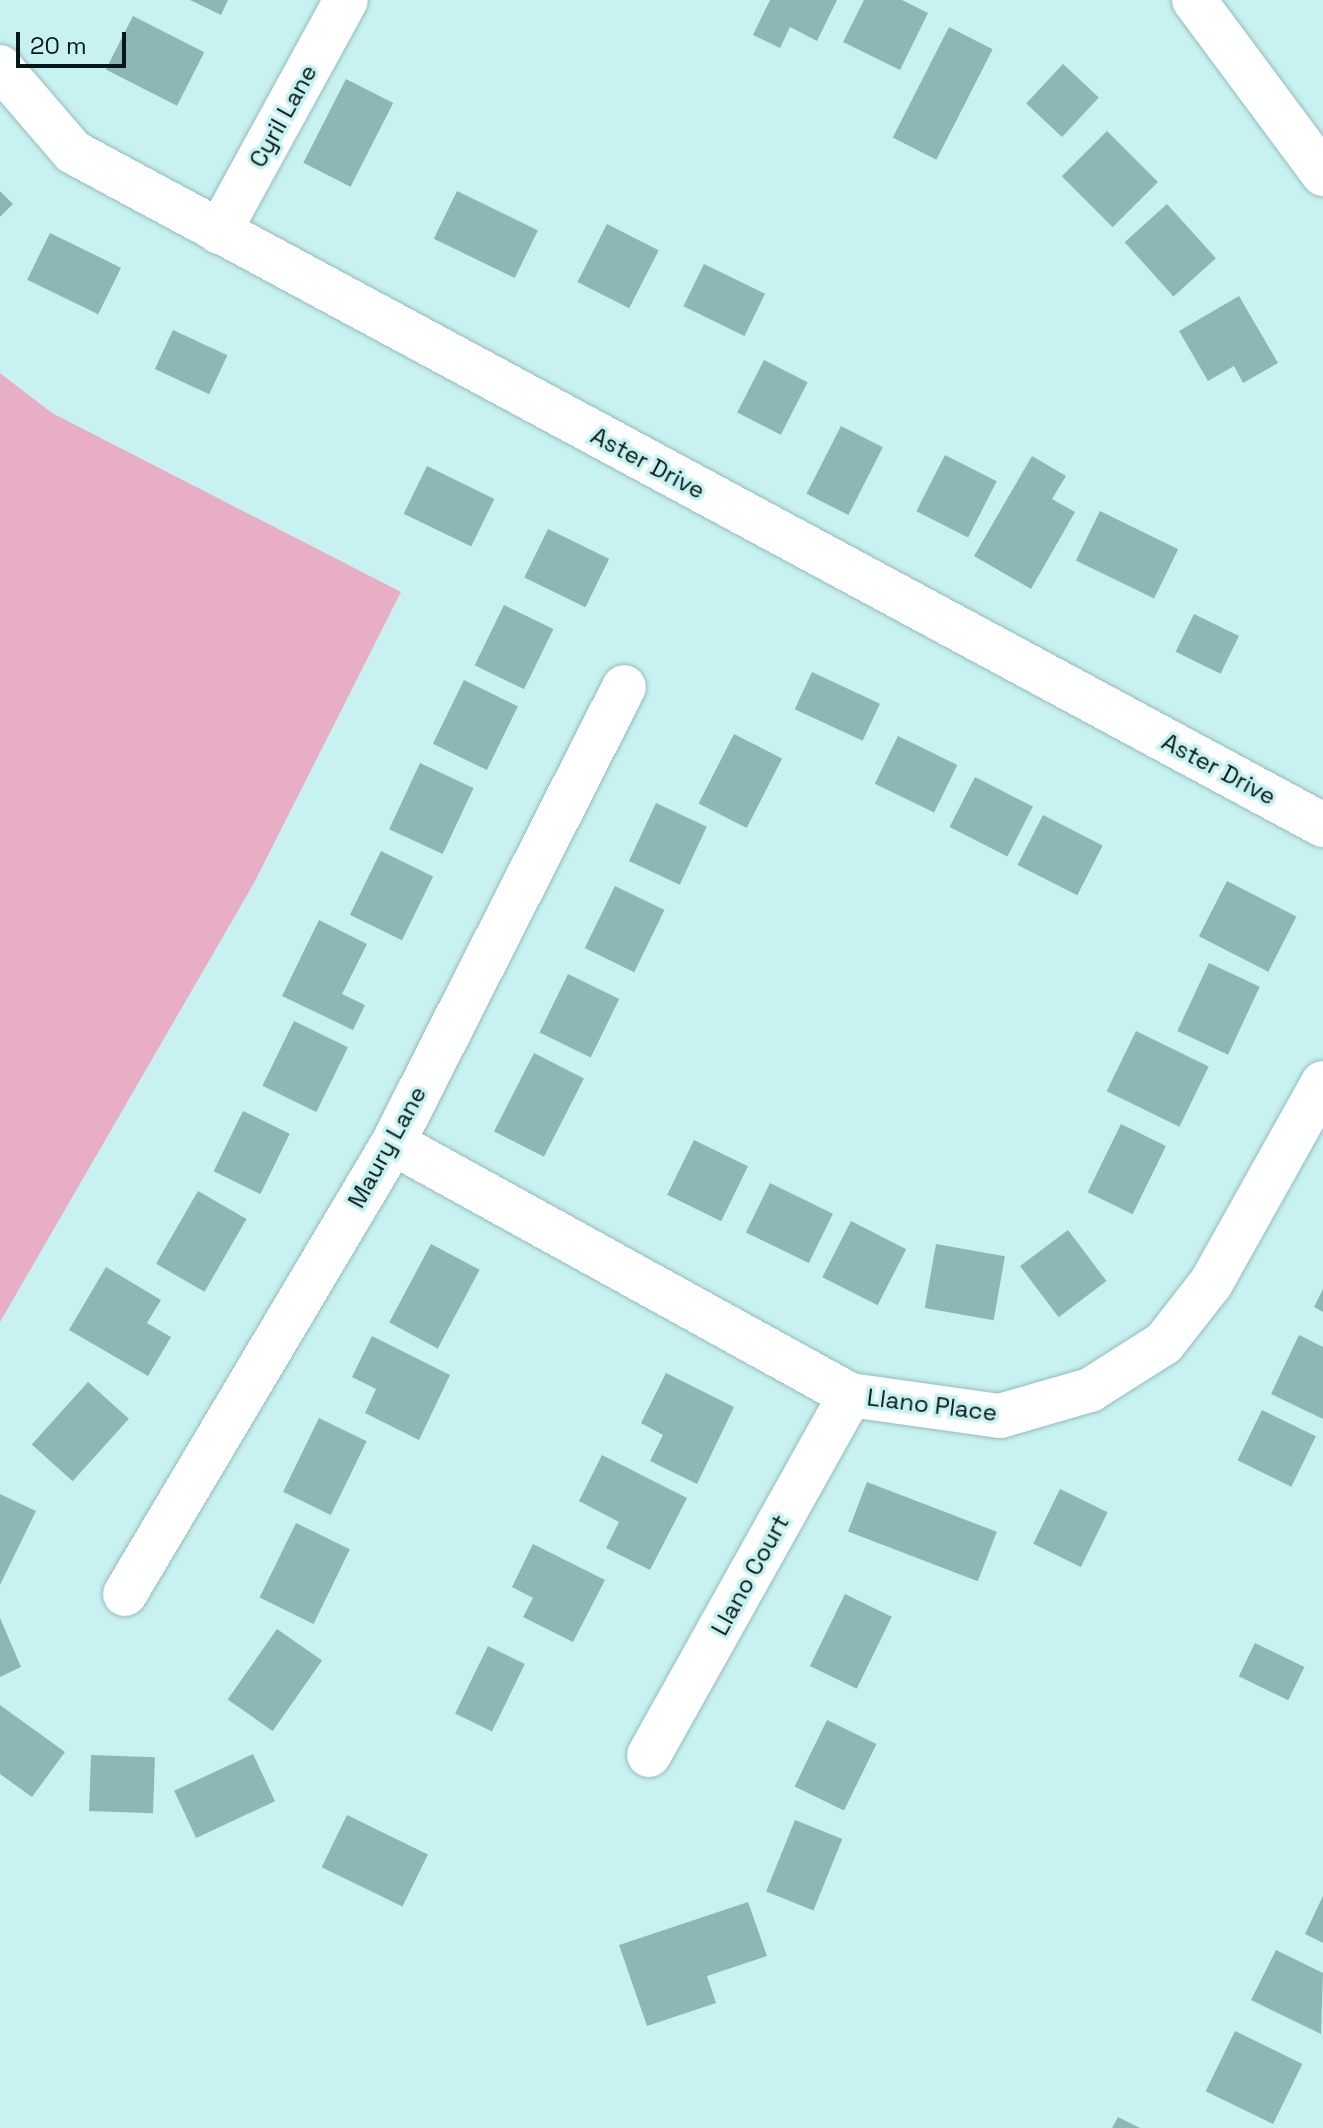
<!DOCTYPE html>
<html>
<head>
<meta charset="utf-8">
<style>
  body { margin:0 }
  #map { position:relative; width:1323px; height:2128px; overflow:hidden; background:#c8f2f2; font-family:"Space Grotesk",sans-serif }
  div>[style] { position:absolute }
  .green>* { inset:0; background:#e8aec6 }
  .building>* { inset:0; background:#8db6b6; transform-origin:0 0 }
  .roads { filter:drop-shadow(0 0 2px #94bcbd) drop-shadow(0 0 2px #94bcbd) }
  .minor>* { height:44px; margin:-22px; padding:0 22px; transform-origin:22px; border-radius:22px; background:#fff }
  .primary>* { height:44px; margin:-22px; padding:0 22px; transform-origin:22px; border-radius:22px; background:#fff }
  span { translate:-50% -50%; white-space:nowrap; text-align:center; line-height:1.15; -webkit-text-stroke:7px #c8f2f2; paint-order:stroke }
  .street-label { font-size:24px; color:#071717 }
  .scale { position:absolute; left:16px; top:32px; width:110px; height:36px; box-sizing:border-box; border:4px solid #071717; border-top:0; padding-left:10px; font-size:24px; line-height:28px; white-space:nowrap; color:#071717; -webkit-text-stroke:6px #c8f2f2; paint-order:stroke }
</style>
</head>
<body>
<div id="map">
  <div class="green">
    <div style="clip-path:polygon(0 373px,52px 413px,401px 592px,254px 883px,0 1322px)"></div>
  </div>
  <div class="building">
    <div style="clip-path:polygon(190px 0,228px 0,221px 15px)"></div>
    <div style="clip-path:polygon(770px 0,837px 0,817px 41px,790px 27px,780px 48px,753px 35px)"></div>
    <div style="clip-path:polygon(864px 0,902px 0,928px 13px,900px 70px,843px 42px)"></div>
    <div style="left:133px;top:16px;width:80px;height:60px;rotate:27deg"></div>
    <div style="left:949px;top:27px;width:49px;height:124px;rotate:27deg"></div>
    <div style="left:1063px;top:64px;width:49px;height:54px;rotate:43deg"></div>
    <div style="left:346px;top:79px;width:53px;height:94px;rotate:27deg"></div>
    <div style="left:1107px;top:131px;width:72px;height:64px;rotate:45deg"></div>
    <div style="clip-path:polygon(0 191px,13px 204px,0 217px)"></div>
    <div style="left:457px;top:191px;width:90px;height:53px;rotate:26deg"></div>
    <div style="left:1167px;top:204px;width:73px;height:57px;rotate:48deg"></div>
    <div style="left:607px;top:224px;width:58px;height:65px;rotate:27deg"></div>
    <div style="left:50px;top:233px;width:79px;height:52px;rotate:26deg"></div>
    <div style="left:704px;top:264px;width:68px;height:47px;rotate:26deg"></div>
    <div style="clip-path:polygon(1239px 296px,1278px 363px,1243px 383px,1234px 366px,1208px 381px,1179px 331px)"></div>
    <div style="left:173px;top:330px;width:60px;height:43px;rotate:25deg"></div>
    <div style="left:764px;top:360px;width:49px;height:59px;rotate:27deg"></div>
    <div style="left:841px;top:426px;width:47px;height:76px;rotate:27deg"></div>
    <div style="left:945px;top:455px;width:58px;height:63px;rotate:27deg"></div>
    <div style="clip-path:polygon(1032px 456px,1066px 476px,1052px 499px,1075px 512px,1031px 589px,974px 556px)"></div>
    <div style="left:427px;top:466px;width:75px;height:53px;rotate:26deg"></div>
    <div style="left:1100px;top:511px;width:87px;height:55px;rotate:26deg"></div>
    <div style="left:548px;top:529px;width:68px;height:54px;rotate:26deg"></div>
    <div style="left:504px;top:605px;width:55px;height:67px;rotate:26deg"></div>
    <div style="left:1194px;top:614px;width:50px;height:42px;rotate:26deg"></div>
    <div style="left:812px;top:672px;width:75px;height:41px;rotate:25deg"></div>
    <div style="left:464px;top:680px;width:60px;height:71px;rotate:26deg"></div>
    <div style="left:734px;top:734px;width:54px;height:78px;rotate:27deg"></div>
    <div style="left:898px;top:736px;width:66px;height:53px;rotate:26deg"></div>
    <div style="left:420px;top:763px;width:59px;height:73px;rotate:25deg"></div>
    <div style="left:975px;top:777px;width:65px;height:56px;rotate:27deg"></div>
    <div style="left:656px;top:803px;width:56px;height:64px;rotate:25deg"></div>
    <div style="left:1043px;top:815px;width:67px;height:56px;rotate:27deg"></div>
    <div style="left:381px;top:851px;width:58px;height:71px;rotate:26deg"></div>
    <div style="left:1227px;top:881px;width:78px;height:62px;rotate:27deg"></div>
    <div style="left:615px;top:886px;width:55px;height:69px;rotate:26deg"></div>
    <div style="clip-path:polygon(319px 920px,367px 944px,342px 994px,365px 1005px,353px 1030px,282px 996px)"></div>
    <div style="left:1209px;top:963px;width:56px;height:75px;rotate:25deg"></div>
    <div style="left:568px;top:974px;width:57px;height:65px;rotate:26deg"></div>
    <div style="left:294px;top:1021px;width:60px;height:72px;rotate:26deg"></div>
    <div style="left:1136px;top:1031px;width:81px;height:67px;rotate:26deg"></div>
    <div style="left:534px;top:1053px;width:56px;height:88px;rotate:27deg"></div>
    <div style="left:243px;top:1111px;width:52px;height:67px;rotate:26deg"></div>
    <div style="left:1121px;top:1124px;width:50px;height:76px;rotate:26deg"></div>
    <div style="left:694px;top:1140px;width:60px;height:61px;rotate:26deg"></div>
    <div style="left:770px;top:1183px;width:70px;height:55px;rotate:26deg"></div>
    <div style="left:198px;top:1191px;width:56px;height:84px;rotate:30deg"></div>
    <div style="left:851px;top:1221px;width:62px;height:63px;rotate:27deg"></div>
    <div style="left:1068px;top:1230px;width:64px;height:60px;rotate:53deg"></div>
    <div style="left:431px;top:1244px;width:55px;height:89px;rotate:28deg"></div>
    <div style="left:936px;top:1244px;width:70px;height:65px;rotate:10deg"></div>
    <div style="clip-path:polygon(106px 1267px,161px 1300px,147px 1323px,171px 1337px,148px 1376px,69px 1330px)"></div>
    <div style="clip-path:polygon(1323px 1289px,1323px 1312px,1314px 1307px)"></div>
    <div style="clip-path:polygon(1299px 1335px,1323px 1347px,1323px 1419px,1271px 1394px)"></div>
    <div style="clip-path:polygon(372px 1336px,450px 1375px,419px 1440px,365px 1413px,376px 1389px,352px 1377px)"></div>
    <div style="clip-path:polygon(666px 1373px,734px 1407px,697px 1484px,650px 1461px,663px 1435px,641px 1423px)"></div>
    <div style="left:88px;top:1382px;width:55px;height:84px;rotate:42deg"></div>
    <div style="left:1262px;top:1410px;width:60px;height:56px;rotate:26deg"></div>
    <div style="left:319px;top:1418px;width:53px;height:82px;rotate:26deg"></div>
    <div style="clip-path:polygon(602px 1455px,687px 1498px,650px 1570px,606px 1548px,619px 1522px,579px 1501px)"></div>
    <div style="left:867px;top:1482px;width:139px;height:53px;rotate:21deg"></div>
    <div style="left:1060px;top:1489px;width:53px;height:61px;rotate:26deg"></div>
    <div style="clip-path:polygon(0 1494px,36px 1511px,0 1585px)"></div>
    <div style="left:296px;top:1523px;width:60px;height:83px;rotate:26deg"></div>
    <div style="clip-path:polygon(533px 1544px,605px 1580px,573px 1642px,523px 1617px,533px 1598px,512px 1587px)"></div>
    <div style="left:845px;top:1594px;width:52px;height:80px;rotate:26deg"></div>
    <div style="clip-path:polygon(0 1618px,21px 1667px,0 1677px)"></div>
    <div style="left:277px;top:1629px;width:55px;height:86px;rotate:35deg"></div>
    <div style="left:1255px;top:1643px;width:55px;height:37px;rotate:26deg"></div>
    <div style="left:488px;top:1646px;width:41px;height:75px;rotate:26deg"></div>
    <div style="clip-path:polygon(0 1705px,65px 1752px,32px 1797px,0 1774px)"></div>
    <div style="left:827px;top:1720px;width:55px;height:74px;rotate:26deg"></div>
    <div style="left:253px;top:1754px;width:52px;height:87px;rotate:65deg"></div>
    <div style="left:91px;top:1755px;width:64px;height:56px;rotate:2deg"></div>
    <div style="left:347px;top:1815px;width:90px;height:58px;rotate:26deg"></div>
    <div style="left:795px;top:1820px;width:51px;height:77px;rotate:22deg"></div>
    <div style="clip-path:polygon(1323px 1896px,1323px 1943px,1305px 1934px)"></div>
    <div style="clip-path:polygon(748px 1902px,767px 1956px,707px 1976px,716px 2003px,647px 2026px,619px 1945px)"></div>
    <div style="clip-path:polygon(1276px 1950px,1323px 1973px,1321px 2034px,1251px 2000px)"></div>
    <div style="left:1235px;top:2031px;width:75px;height:67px;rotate:26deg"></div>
    <div style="clip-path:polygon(1118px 2117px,1140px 2128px,1112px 2128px)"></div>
  </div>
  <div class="roads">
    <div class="minor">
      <div style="left:0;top:67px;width:112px;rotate:49.3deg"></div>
      <div style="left:73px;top:152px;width:1420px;rotate:28.3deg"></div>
      <div style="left:219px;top:232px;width:264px;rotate:-61.3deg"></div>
      <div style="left:393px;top:1143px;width:522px;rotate:28.87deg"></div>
      <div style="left:850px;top:1395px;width:151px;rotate:8deg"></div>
      <div style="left:1000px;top:1416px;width:94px;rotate:-16.1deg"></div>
      <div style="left:1090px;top:1390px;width:88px;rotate:-32.4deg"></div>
      <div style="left:1164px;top:1343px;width:76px;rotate:-51.9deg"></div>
      <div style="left:1211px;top:1283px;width:229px;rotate:-60.8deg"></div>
      <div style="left:125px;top:1594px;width:525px;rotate:-59.28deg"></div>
      <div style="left:393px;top:1143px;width:511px;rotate:-63.13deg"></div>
      <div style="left:649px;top:1755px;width:412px;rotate:-60.8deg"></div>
    </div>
    <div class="primary">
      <div style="left:1194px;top:0;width:217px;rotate:53.4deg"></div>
    </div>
  </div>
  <div class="street-label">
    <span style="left:283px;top:116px;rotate:-61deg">Cyril Lane</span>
    <span style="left:648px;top:463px;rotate:28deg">Aster Drive</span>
    <span style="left:1219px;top:769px;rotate:28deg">Aster Drive</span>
    <span style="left:387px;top:1147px;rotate:-61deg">Maury Lane</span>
    <span style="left:932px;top:1405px;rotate:7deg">Llano Place</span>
    <span style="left:750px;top:1575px;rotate:-61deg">Llano Court</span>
  </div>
  <div class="scale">20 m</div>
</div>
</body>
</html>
